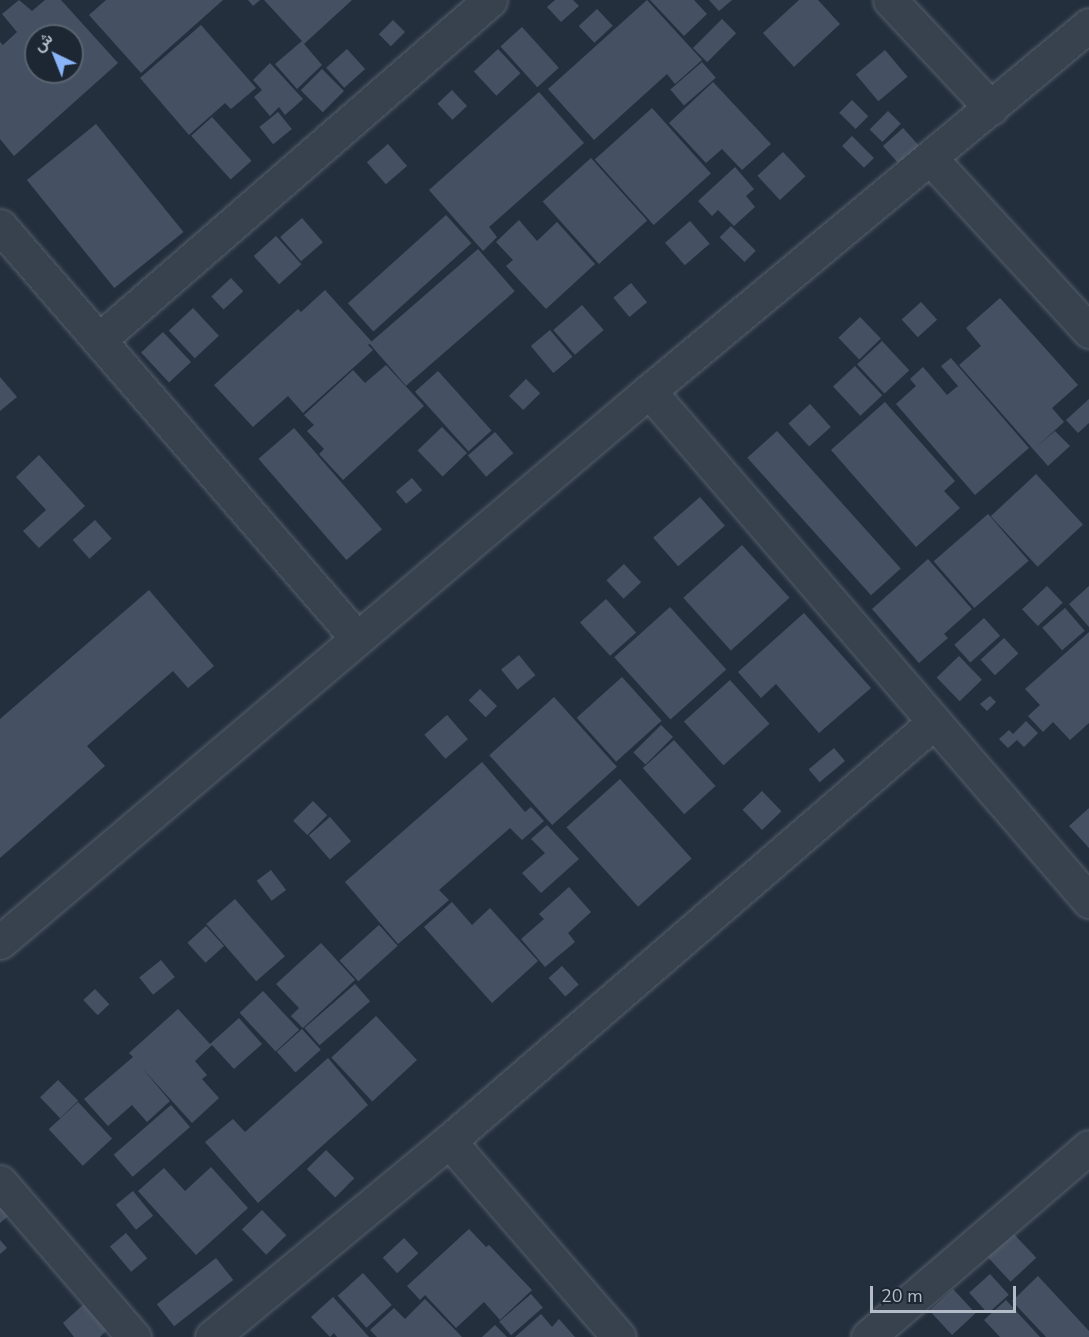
<!DOCTYPE html>
<html>
<head>
<meta charset="utf-8">
<style>
  body { margin:0 }
  #map { position:relative; width:1089px; height:1337px; overflow:hidden; background:#242f3e; font-family:"Nunito Sans",Vazirmatn,sans-serif }
  div>[style] { position:absolute }
  .building>* { inset:0; background:#455162; transform-origin:0 0 }
  .roads { filter:drop-shadow(0 0 2px #565f6c) drop-shadow(0 0 2px #565f6c) }
  .street>* { height:33px; margin:-16.5px; padding:0 16.5px; transform-origin:16.5px; border-radius:16.5px; background:#38414e }
  span { translate:-50% -50%; white-space:nowrap; text-align:center; line-height:1.15; -webkit-text-stroke:4.5px #1d2633; paint-order:stroke }
  .north { position:absolute; left:24px; top:24px; width:60px; height:60px; box-sizing:border-box; background:#1d2633; border:2px solid #59626f; border-radius:50%; rotate:317deg; font-size:16px; font-weight:700; line-height:24px; text-align:center; color:#b4bcc9 }
  .north::after { content:''; display:block; margin:auto; width:21px; height:27px; background:#8ab4f8; clip-path:polygon(50% 0,100% 100%,50% 72%,0 100%) }
  .scale { position:absolute; left:870px; top:1286px; width:146px; height:27px; box-sizing:border-box; border:3px solid #b4bcc9; border-top:0; padding-left:8px; font-size:18px; line-height:21px; white-space:nowrap; color:#b4bcc9; -webkit-text-stroke:4px #1d2633; paint-order:stroke }
</style>
</head>
<body>
<div id="map">
  <div class="building">
    <div style="clip-path:polygon(evenodd,19px 0,32px 11px,45px 0,61px 0,118px 63px,14px 156px,0 139px,0 42px,3px 45px,17px 32px,2px 14px,19px 0,36px 36px,72px 36px,72px 72px,36px 72px,36px 36px)"></div>
    <div style="clip-path:polygon(106px 0,223px 0,141px 73px,89px 15px)"></div>
    <div style="clip-path:polygon(248px 0,260px 0,253px 6px)"></div>
    <div style="clip-path:polygon(264px 0,352px 0,304px 44px,322px 65px,297px 89px,275px 64px,302px 41px)"></div>
    <div style="clip-path:polygon(555px 0,573px 0,579px 6px,561px 22px,547px 7px)"></div>
    <div style="clip-path:polygon(647px 0,702px 60px,675px 84px,667px 74px,594px 140px,548px 89px)"></div>
    <div style="clip-path:polygon(650px 0,694px 0,707px 14px,684px 36px)"></div>
    <div style="clip-path:polygon(709px 0,732px 0,719px 11px)"></div>
    <div style="clip-path:polygon(799px 0,818px 0,840px 24px,794px 67px,763px 33px)"></div>
    <div style="left:597px;top:9px;width:23px;height:25px;rotate:47deg"></div>
    <div style="left:722px;top:19px;width:20px;height:41px;rotate:45deg"></div>
    <div style="left:393px;top:20px;width:17px;height:20px;rotate:45deg"></div>
    <div style="clip-path:polygon(201px 25px,256px 88px,231px 109px,225px 103px,189px 135px,140px 78px)"></div>
    <div style="left:522px;top:27px;width:55px;height:29px;rotate:48deg"></div>
    <div style="left:347px;top:49px;width:27px;height:28px;rotate:48deg"></div>
    <div style="left:498px;top:49px;width:33px;height:33px;rotate:47deg"></div>
    <div style="left:885px;top:50px;width:35px;height:38px;rotate:50deg"></div>
    <div style="left:702px;top:62px;width:21px;height:42px;rotate:49deg"></div>
    <div style="clip-path:polygon(270px 63px,303px 99px,285px 115px,279px 107px,270px 116px,254px 97px,262px 90px,253px 80px)"></div>
    <div style="left:322px;top:69px;width:31px;height:30px;rotate:45deg"></div>
    <div style="clip-path:polygon(713px 82px,771px 144px,742px 170px,722px 149px,706px 163px,669px 123px)"></div>
    <div style="left:452px;top:90px;width:22px;height:20px;rotate:47deg"></div>
    <div style="clip-path:polygon(539px 92px,584px 143px,489px 227px,497px 237px,483px 251px,429px 190px)"></div>
    <div style="left:852px;top:100px;width:23px;height:18px;rotate:45deg"></div>
    <div style="left:652px;top:108px;width:88px;height:77px;rotate:48deg"></div>
    <div style="left:888px;top:111px;width:18px;height:26px;rotate:45deg"></div>
    <div style="left:278px;top:112px;width:22px;height:24px;rotate:51deg"></div>
    <div style="left:212px;top:117px;width:59px;height:28px;rotate:48deg"></div>
    <div style="left:96px;top:124px;width:139px;height:89px;rotate:51deg"></div>
    <div style="left:903px;top:128px;width:25px;height:27px;rotate:48deg"></div>
    <div style="left:852px;top:136px;width:31px;height:14px;rotate:45deg"></div>
    <div style="left:388px;top:144px;width:29px;height:28px;rotate:49deg"></div>
    <div style="left:783px;top:152px;width:33px;height:35px;rotate:47deg"></div>
    <div style="left:591px;top:158px;width:84px;height:65px;rotate:48deg"></div>
    <div style="clip-path:polygon(735px 167px,754px 189px,746px 196px,755px 207px,734px 226px,718px 210px,712px 216px,698px 201px)"></div>
    <div style="left:446px;top:215px;width:38px;height:132px;rotate:48deg"></div>
    <div style="left:302px;top:218px;width:32px;height:29px;rotate:49deg"></div>
    <div style="clip-path:polygon(519px 220px,537px 241px,557px 222px,595px 264px,546px 309px,506px 266px,513px 260px,496px 242px)"></div>
    <div style="left:690px;top:221px;width:30px;height:33px;rotate:49deg"></div>
    <div style="left:731px;top:226px;width:35px;height:16px;rotate:45deg"></div>
    <div style="left:276px;top:236px;width:38px;height:30px;rotate:48deg"></div>
    <div style="left:478px;top:249px;width:56px;height:144px;rotate:49deg"></div>
    <div style="left:231px;top:278px;width:18px;height:27px;rotate:47deg"></div>
    <div style="left:631px;top:283px;width:25px;height:23px;rotate:50deg"></div>
    <div style="clip-path:polygon(325px 290px,372px 342px,368px 345px,373px 350px,303px 413px,288px 396px,253px 427px,214px 385px,298px 309px,301px 312px)"></div>
    <div style="clip-path:polygon(1000px 298px,1078px 385px,1052px 408px,1064px 422px,1036px 447px,1055px 431px,1070px 446px,1048px 466px,959px 365px,981px 346px,966px 328px)"></div>
    <div style="left:921px;top:302px;width:24px;height:26px;rotate:48deg"></div>
    <div style="left:582px;top:305px;width:33px;height:38px;rotate:49deg"></div>
    <div style="left:193px;top:308px;width:38px;height:33px;rotate:47deg"></div>
    <div style="left:860px;top:317px;width:30px;height:30px;rotate:46deg"></div>
    <div style="left:550px;top:330px;width:35px;height:25px;rotate:50deg"></div>
    <div style="left:163px;top:332px;width:41px;height:30px;rotate:47deg"></div>
    <div style="left:882px;top:341px;width:40px;height:34px;rotate:47deg"></div>
    <div style="clip-path:polygon(951px 358px,1029px 448px,975px 495px,896px 404px,916px 386px,910px 379px,923px 367px,947px 395px,958px 386px,941px 366px)"></div>
    <div style="clip-path:polygon(386px 365px,424px 406px,343px 480px,319px 454px,324px 449px,307px 431px,314px 425px,304px 415px,353px 370px,365px 383px)"></div>
    <div style="left:855px;top:366px;width:40px;height:30px;rotate:47deg"></div>
    <div style="left:438px;top:371px;width:80px;height:31px;rotate:48deg"></div>
    <div style="clip-path:polygon(0 377px,17px 397px,0 411px)"></div>
    <div style="left:526px;top:379px;width:20px;height:24px;rotate:45deg"></div>
    <div style="clip-path:polygon(1089px 399px,1089px 423px,1078px 433px,1066px 420px)"></div>
    <div style="clip-path:polygon(885px 402px,955px 481px,944px 491px,960px 508px,916px 547px,831px 450px)"></div>
    <div style="left:810px;top:404px;width:31px;height:29px;rotate:48deg"></div>
    <div style="left:442px;top:427px;width:36px;height:34px;rotate:46deg"></div>
    <div style="left:294px;top:428px;width:134px;height:47px;rotate:49deg"></div>
    <div style="left:777px;top:431px;width:185px;height:40px;rotate:48deg"></div>
    <div style="left:495px;top:432px;width:28px;height:36px;rotate:49deg"></div>
    <div style="clip-path:polygon(39px 455px,85px 506px,39px 548px,23px 531px,46px 510px,16px 477px)"></div>
    <div style="left:1036px;top:474px;width:69px;height:62px;rotate:47deg"></div>
    <div style="left:412px;top:478px;width:16px;height:21px;rotate:50deg"></div>
    <div style="left:700px;top:497px;width:38px;height:62px;rotate:49deg"></div>
    <div style="left:988px;top:514px;width:62px;height:72px;rotate:49deg"></div>
    <div style="left:95px;top:520px;width:25px;height:30px;rotate:48deg"></div>
    <div style="left:742px;top:545px;width:71px;height:79px;rotate:48deg"></div>
    <div style="clip-path:polygon(928px 559px,972px 609px,944px 634px,948px 638px,919px 663px,872px 609px)"></div>
    <div style="left:624px;top:564px;width:25px;height:24px;rotate:47deg"></div>
    <div style="left:1047px;top:586px;width:23px;height:34px;rotate:47deg"></div>
    <div style="clip-path:polygon(1089px 586px,1089px 627px,1069px 604px)"></div>
    <div style="clip-path:polygon(149px 590px,214px 666px,188px 688px,173px 671px,87px 746px,105px 766px,0 858px,0 719px)"></div>
    <div style="left:606px;top:599px;width:45px;height:35px;rotate:48deg"></div>
    <div style="left:670px;top:607px;width:84px;height:75px;rotate:48deg"></div>
    <div style="left:1065px;top:608px;width:30px;height:30px;rotate:49deg"></div>
    <div style="clip-path:polygon(804px 613px,871px 688px,819px 733px,776px 684px,761px 698px,738px 672px)"></div>
    <div style="left:984px;top:618px;width:24px;height:40px;rotate:48deg"></div>
    <div style="clip-path:polygon(1089px 632px,1089px 723px,1070px 740px,1053px 722px,1043px 732px,1028px 716px,1040px 705px,1025px 689px)"></div>
    <div style="left:1004px;top:638px;width:21px;height:32px;rotate:47deg"></div>
    <div style="left:519px;top:655px;width:26px;height:23px;rotate:51deg"></div>
    <div style="left:959px;top:656px;width:33px;height:31px;rotate:46deg"></div>
    <div style="left:622px;top:677px;width:59px;height:61px;rotate:48deg"></div>
    <div style="left:730px;top:680px;width:59px;height:62px;rotate:48deg"></div>
    <div style="left:480px;top:689px;width:24px;height:16px;rotate:45deg"></div>
    <div style="clip-path:polygon(990px 696px,996px 702px,987px 711px,980px 704px)"></div>
    <div style="left:554px;top:697px;width:94px;height:87px;rotate:48deg"></div>
    <div style="left:447px;top:715px;width:32px;height:30px;rotate:49deg"></div>
    <div style="clip-path:polygon(1026px 721px,1038px 733px,1024px 747px,1017px 740px,1008px 748px,999px 739px,1009px 730px,1013px 734px)"></div>
    <div style="left:661px;top:725px;width:17px;height:39px;rotate:45deg"></div>
    <div style="left:674px;top:740px;width:62px;height:42px;rotate:48deg"></div>
    <div style="left:834px;top:748px;width:17px;height:33px;rotate:50deg"></div>
    <div style="clip-path:polygon(482px 762px,525px 812px,531px 807px,544px 821px,522px 840px,510px 828px,439px 890px,449px 900px,398px 944px,345px 882px)"></div>
    <div style="left:620px;top:779px;width:107px;height:72px;rotate:48deg"></div>
    <div style="left:762px;top:791px;width:28px;height:27px;rotate:46deg"></div>
    <div style="left:313px;top:801px;width:20px;height:28px;rotate:45deg"></div>
    <div style="clip-path:polygon(1089px 808px,1089px 848px,1069px 826px)"></div>
    <div style="left:330px;top:817px;width:32px;height:28px;rotate:49deg"></div>
    <div style="clip-path:polygon(547px 825px,579px 859px,541px 893px,522px 873px,545px 853px,531px 839px)"></div>
    <div style="left:271px;top:870px;width:25px;height:18px;rotate:53deg"></div>
    <div style="clip-path:polygon(569px 887px,591px 912px,568px 933px,575px 942px,545px 967px,521px 939px,544px 919px,539px 914px)"></div>
    <div style="left:235px;top:899px;width:76px;height:38px;rotate:49deg"></div>
    <div style="clip-path:polygon(452px 902px,472px 925px,490px 908px,538px 961px,492px 1003px,424px 927px)"></div>
    <div style="left:379px;top:925px;width:28px;height:53px;rotate:48deg"></div>
    <div style="left:206px;top:926px;width:27px;height:25px;rotate:48deg"></div>
    <div style="clip-path:polygon(321px 943px,355px 980px,303px 1028px,291px 1016px,299px 1008px,276px 984px)"></div>
    <div style="left:161px;top:960px;width:22px;height:28px;rotate:51deg"></div>
    <div style="left:562px;top:966px;width:25px;height:18px;rotate:48deg"></div>
    <div style="left:355px;top:984px;width:23px;height:67px;rotate:49deg"></div>
    <div style="left:95px;top:989px;width:21px;height:16px;rotate:47deg"></div>
    <div style="left:263px;top:991px;width:53px;height:32px;rotate:47deg"></div>
    <div style="clip-path:polygon(178px 1009px,210px 1044px,239px 1018px,262px 1044px,234px 1069px,212px 1045px,195px 1061px,207px 1075px,202px 1079px,219px 1098px,192px 1123px,142px 1068px,170px 1101px,147px 1122px,132px 1105px,108px 1126px,84px 1099px,133px 1057px,129px 1053px)"></div>
    <div style="left:376px;top:1016px;width:60px;height:61px;rotate:47deg"></div>
    <div style="left:302px;top:1029px;width:28px;height:34px;rotate:48deg"></div>
    <div style="clip-path:polygon(328px 1058px,368px 1105px,258px 1203px,205px 1142px,233px 1119px,245px 1132px)"></div>
    <div style="left:58px;top:1080px;width:29px;height:25px;rotate:46deg"></div>
    <div style="left:78px;top:1102px;width:50px;height:40px;rotate:47deg"></div>
    <div style="left:171px;top:1105px;width:29px;height:76px;rotate:49deg"></div>
    <div style="left:326px;top:1150px;width:40px;height:27px;rotate:45deg"></div>
    <div style="clip-path:polygon(211px 1167px,248px 1208px,196px 1255px,138px 1191px,164px 1168px,185px 1191px)"></div>
    <div style="left:133px;top:1191px;width:32px;height:22px;rotate:51deg"></div>
    <div style="clip-path:polygon(0 1197px,13px 1212px,0 1223px)"></div>
    <div style="left:262px;top:1210px;width:35px;height:28px;rotate:46deg"></div>
    <div style="clip-path:polygon(469px 1229px,486px 1247px,489px 1245px,532px 1290px,500px 1320px,484px 1302px,456px 1328px,425px 1295px,420px 1300px,407px 1286px)"></div>
    <div style="left:126px;top:1233px;width:33px;height:21px;rotate:50deg"></div>
    <div style="left:1013px;top:1233px;width:34px;height:35px;rotate:47deg"></div>
    <div style="left:404px;top:1238px;width:21px;height:29px;rotate:47deg"></div>
    <div style="clip-path:polygon(0 1240px,7px 1248px,0 1254px)"></div>
    <div style="left:216px;top:1258px;width:28px;height:75px;rotate:52deg"></div>
    <div style="left:363px;top:1273px;width:43px;height:34px;rotate:48deg"></div>
    <div style="left:990px;top:1274px;width:28px;height:28px;rotate:48deg"></div>
    <div style="clip-path:polygon(1038px 1276px,1089px 1331px,1089px 1337px,1046px 1337px,1012px 1301px)"></div>
    <div style="left:953px;top:1289px;width:33px;height:32px;rotate:47deg"></div>
    <div style="left:531px;top:1294px;width:18px;height:42px;rotate:49deg"></div>
    <div style="clip-path:polygon(333px 1297px,369px 1337px,337px 1337px,334px 1333px,330px 1337px,311px 1317px)"></div>
    <div style="clip-path:polygon(425px 1299px,462px 1337px,377px 1337px,370px 1330px,394px 1308px,405px 1319px)"></div>
    <div style="clip-path:polygon(1006px 1300px,1040px 1337px,1000px 1337px,984px 1320px)"></div>
    <div style="clip-path:polygon(84px 1304px,107px 1330px,100px 1337px,74px 1337px,63px 1323px)"></div>
    <div style="clip-path:polygon(541px 1314px,552px 1327px,559px 1319px,575px 1337px,515px 1337px)"></div>
    <div style="clip-path:polygon(495px 1325px,507px 1337px,482px 1337px)"></div>
  </div>
  <div class="roads">
    <div class="street">
      <div style="left:890px;top:0;width:148px;rotate:46.9deg"></div>
      <div style="left:931px;top:159px;width:234px;rotate:47.4deg"></div>
      <div style="left:0;top:226px;width:545px;rotate:49.09deg"></div>
      <div style="left:99px;top:340px;width:518px;rotate:-41.01deg"></div>
      <div style="left:649px;top:391px;width:674px;rotate:49.21deg"></div>
      <div style="left:0;top:942px;width:851px;rotate:-40.33deg"></div>
      <div style="left:649px;top:391px;width:572px;rotate:-39.75deg"></div>
      <div style="left:449px;top:1141px;width:259px;rotate:49.1deg"></div>
      <div style="left:0;top:1182px;width:205px;rotate:49.2deg"></div>
      <div style="left:212px;top:1337px;width:308px;rotate:-39.6deg"></div>
      <div style="left:449px;top:1141px;width:641px;rotate:-40.82deg"></div>
      <div style="left:868px;top:1337px;width:291px;rotate:-40.7deg"></div>
    </div>
  </div>
  <div class="north">ش</div>
  <div class="scale">20 m</div>
</div>
</body>
</html>
